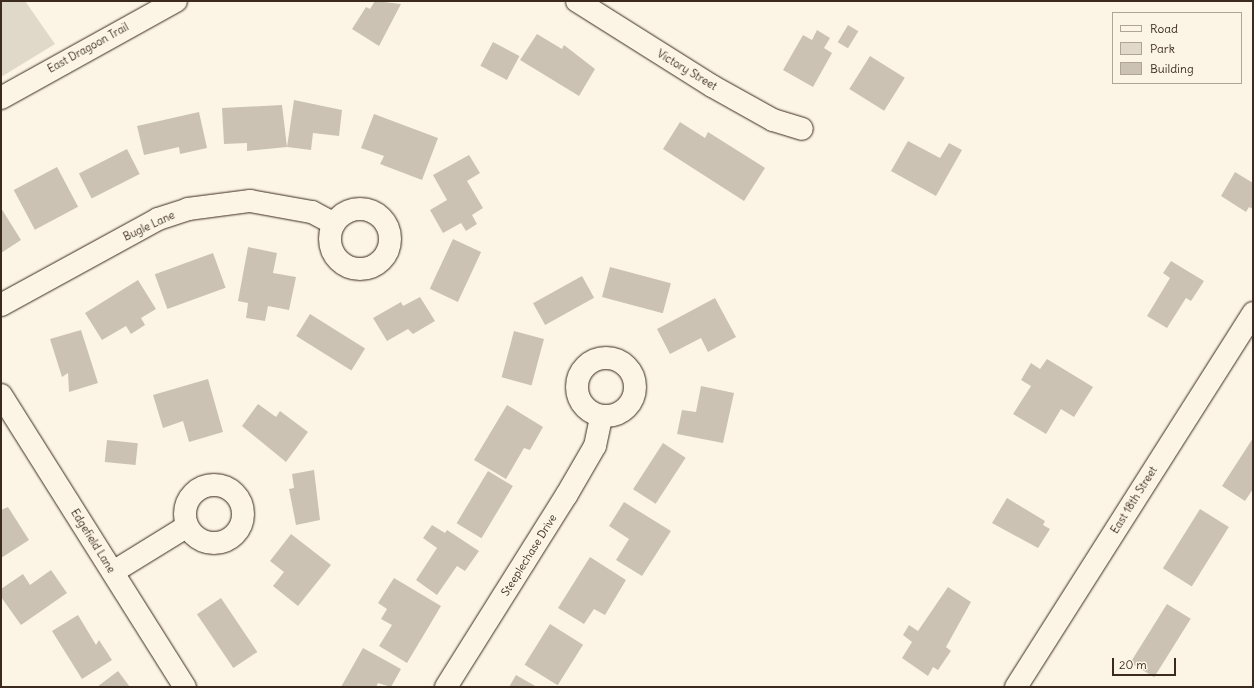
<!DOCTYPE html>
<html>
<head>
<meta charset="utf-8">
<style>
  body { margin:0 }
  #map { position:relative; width:1254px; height:688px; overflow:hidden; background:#fcf5e5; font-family:Delius,sans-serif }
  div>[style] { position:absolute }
  .green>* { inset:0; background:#e0d8c8 }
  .building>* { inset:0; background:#ccc2b3; transform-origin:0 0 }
  .roads { filter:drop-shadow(0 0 1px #3b2a1e) drop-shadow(0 0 1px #3b2a1e) }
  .minor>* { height:22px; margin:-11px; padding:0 11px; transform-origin:11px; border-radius:11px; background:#fcf5e5 }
  .minor>.ring { margin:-11px; padding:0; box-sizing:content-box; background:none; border:22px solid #fcf5e5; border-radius:50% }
  .tertiary>* { height:22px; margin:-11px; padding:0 11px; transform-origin:11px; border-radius:11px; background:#fcf5e5 }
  span { translate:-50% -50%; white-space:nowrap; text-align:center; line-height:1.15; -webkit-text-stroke:3.5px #fcf5e5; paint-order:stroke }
  .street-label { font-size:11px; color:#3b2a1e }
  .frame { position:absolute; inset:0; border:2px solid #3b2a1e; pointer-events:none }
  .legend { position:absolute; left:1112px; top:12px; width:130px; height:72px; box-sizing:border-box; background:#fcf5e5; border:1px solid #afa495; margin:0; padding:5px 7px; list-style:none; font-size:12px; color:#3b2a1e }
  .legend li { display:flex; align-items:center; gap:8px; height:20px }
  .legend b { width:20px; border:1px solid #afa495 }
  .scale { position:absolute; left:1112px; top:658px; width:64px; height:18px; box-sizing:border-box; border:2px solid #3b2a1e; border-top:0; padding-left:5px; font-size:12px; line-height:14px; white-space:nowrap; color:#3b2a1e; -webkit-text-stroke:3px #fcf5e5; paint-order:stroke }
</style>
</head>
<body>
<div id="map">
  <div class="green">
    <div style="clip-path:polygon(1px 1px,25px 1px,55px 44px,1px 77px)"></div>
  </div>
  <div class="building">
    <div style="clip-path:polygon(375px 1px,401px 4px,379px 46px,352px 29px,366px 7px,370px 9px)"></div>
    <div style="left:848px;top:25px;width:12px;height:20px;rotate:31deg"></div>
    <div style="clip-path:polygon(817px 30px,830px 38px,824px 48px,832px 53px,813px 87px,783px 70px,803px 35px,812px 40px)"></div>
    <div style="clip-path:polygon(537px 34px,562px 49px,564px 45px,595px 69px,579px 96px,520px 60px)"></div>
    <div style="left:493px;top:42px;width:30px;height:27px;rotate:28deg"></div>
    <div style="left:870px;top:56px;width:41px;height:39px;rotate:32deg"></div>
    <div style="clip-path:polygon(294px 100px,342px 110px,339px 136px,313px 133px,311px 150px,287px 147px)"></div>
    <div style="clip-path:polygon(282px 105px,287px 147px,247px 151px,247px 143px,224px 144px,222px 108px)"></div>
    <div style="clip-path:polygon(199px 112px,207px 148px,180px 154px,179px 147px,144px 155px,137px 126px)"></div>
    <div style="clip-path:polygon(374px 114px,438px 138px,422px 180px,380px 164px,384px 156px,361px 148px)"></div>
    <div style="clip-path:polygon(680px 122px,705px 138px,708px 132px,765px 168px,744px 201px,663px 149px)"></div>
    <div style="clip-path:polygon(908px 141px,940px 158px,949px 143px,962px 150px,936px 196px,891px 171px)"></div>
    <div style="left:127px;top:149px;width:28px;height:54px;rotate:63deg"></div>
    <div style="clip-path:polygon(469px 155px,480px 173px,467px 181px,483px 208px,472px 215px,477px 224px,466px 231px,461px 223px,443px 233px,430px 210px,447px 200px,433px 175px)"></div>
    <div style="left:57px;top:167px;width:45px;height:49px;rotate:62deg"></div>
    <div style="clip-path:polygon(1235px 172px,1253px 183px,1253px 209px,1249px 207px,1246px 212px,1221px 196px)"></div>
    <div style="clip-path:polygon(1px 208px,21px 240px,1px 253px)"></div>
    <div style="left:453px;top:239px;width:31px;height:55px;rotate:25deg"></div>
    <div style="clip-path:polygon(248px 247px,277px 253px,273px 273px,296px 277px,289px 310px,268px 306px,265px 321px,246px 318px,248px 303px,238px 301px)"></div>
    <div style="left:213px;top:253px;width:37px;height:62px;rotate:70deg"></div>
    <div style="clip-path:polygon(1171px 261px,1204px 281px,1191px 301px,1186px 298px,1167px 328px,1147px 316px,1170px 278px,1163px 273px)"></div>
    <div style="left:610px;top:267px;width:63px;height:31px;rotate:15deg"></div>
    <div style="left:582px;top:276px;width:25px;height:56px;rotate:61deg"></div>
    <div style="clip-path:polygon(138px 280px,156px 309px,141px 318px,145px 325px,131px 334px,126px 326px,102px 340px,85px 313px)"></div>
    <div style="clip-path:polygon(420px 297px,435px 321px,413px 334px,408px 329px,387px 341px,373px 318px,401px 302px,403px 306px)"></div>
    <div style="clip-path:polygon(715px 298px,736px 337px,708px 352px,701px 338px,670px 354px,657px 329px)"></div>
    <div style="left:310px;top:314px;width:65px;height:26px;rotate:32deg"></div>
    <div style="clip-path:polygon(81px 330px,98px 383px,69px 392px,68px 373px,62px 377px,50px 339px)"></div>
    <div style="left:514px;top:331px;width:31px;height:48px;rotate:15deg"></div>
    <div style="clip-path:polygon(1047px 359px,1093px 387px,1074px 417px,1061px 409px,1046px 434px,1013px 414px,1031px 386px,1021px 380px,1031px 363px,1040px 369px)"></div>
    <div style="clip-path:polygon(208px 379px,223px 432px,189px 442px,183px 421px,163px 428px,153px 395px)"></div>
    <div style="clip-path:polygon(701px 386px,734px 393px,723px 443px,677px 434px,682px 410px,696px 412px)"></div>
    <div style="clip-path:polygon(258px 404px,276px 417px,280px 411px,308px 432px,286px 462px,242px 426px)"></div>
    <div style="clip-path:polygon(507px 405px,543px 427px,530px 450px,524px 448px,506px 479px,474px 460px)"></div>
    <div style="clip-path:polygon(1253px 438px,1253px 489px,1245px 501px,1222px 486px)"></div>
    <div style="left:107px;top:440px;width:31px;height:22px;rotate:6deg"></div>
    <div style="left:663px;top:443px;width:27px;height:55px;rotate:33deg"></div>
    <div style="clip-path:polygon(314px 470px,320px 520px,296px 525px,289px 489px,294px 488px,292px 474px)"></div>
    <div style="left:488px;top:471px;width:29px;height:61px;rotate:31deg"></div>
    <div style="clip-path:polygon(1007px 498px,1045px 521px,1043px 525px,1050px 529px,1038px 548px,992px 523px)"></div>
    <div style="clip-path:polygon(624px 502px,671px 531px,642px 576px,616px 560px,629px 539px,609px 526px)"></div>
    <div style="clip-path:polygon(8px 507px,29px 540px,1px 558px,1px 510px)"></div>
    <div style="left:1200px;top:509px;width:34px;height:70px;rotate:32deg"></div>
    <div style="clip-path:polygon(432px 525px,445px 533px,447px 530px,479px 551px,465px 571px,457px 566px,437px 595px,416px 580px,437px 548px,423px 538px)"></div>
    <div style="clip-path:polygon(291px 534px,331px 565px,298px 606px,273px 586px,284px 572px,270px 561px)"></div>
    <div style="clip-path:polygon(590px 557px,626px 580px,605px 615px,594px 609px,584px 624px,558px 608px)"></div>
    <div style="clip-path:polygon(51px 570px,67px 593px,21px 625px,1px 597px,1px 589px,23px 574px,30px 585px)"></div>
    <div style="clip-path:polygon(394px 578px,441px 606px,407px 663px,379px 646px,392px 625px,381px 619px,387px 609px,378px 603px)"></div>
    <div style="clip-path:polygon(948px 587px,971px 602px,946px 647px,951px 651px,938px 670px,933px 667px,928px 676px,902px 658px,912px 642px,903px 635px,909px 625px,918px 631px)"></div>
    <div style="left:221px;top:598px;width:65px;height:29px;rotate:56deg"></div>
    <div style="left:1167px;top:604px;width:28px;height:69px;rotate:32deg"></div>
    <div style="clip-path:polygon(78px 615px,96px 645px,99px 640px,112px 660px,82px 679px,52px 631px)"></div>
    <div style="left:550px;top:624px;width:39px;height:48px;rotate:32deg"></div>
    <div style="clip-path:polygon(363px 648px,401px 669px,391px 687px,378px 683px,376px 687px,341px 687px)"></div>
    <div style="clip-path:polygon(118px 671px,130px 687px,97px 687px)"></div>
    <div style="clip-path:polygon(516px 675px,537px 687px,509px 687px)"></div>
  </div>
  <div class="roads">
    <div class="minor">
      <div style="left:577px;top:1px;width:160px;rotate:32.2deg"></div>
      <div style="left:712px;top:86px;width:70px;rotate:29.1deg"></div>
      <div style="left:773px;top:120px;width:30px;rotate:17deg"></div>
      <div class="ring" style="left:330px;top:209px;width:38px;height:38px"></div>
      <div style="left:1px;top:305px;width:179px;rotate:-28.7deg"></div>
      <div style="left:158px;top:219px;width:32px;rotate:-18deg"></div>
      <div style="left:188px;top:209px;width:63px;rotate:-7.4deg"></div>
      <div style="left:250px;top:201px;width:63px;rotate:10.1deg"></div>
      <div style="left:312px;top:212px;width:24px;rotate:28deg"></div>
      <div class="ring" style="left:577px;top:358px;width:36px;height:36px"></div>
      <div style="left:1px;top:395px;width:345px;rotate:57.8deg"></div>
      <div class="ring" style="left:185px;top:485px;width:36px;height:36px"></div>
      <div style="left:113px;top:572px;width:86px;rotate:-31.7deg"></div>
      <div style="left:446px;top:687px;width:226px;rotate:-57.9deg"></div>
      <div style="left:566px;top:496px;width:58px;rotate:-59.9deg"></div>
      <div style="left:595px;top:446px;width:29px;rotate:-78deg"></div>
      <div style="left:1016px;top:687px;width:443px;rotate:-57.6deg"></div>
    </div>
    <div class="tertiary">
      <div style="left:1px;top:98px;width:200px;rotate:-29deg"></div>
    </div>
  </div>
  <div class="street-label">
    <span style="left:88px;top:48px;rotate:-29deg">East Dragoon Trail</span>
    <span style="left:687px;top:70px;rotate:31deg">Victory Street</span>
    <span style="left:149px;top:226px;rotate:-25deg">Bugle Lane</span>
    <span style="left:1134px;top:500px;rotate:-58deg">East 18th Street</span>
    <span style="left:93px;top:541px;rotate:58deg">Edgefield Lane</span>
    <span style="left:529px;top:555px;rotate:-58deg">Steeplechase Drive</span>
  </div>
  <div class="frame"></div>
  <ul class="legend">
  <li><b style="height:5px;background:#fcf5e5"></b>Road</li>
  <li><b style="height:11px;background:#e0d8c8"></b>Park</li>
  <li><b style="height:11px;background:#ccc2b3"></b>Building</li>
  </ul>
  <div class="scale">20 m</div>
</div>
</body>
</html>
